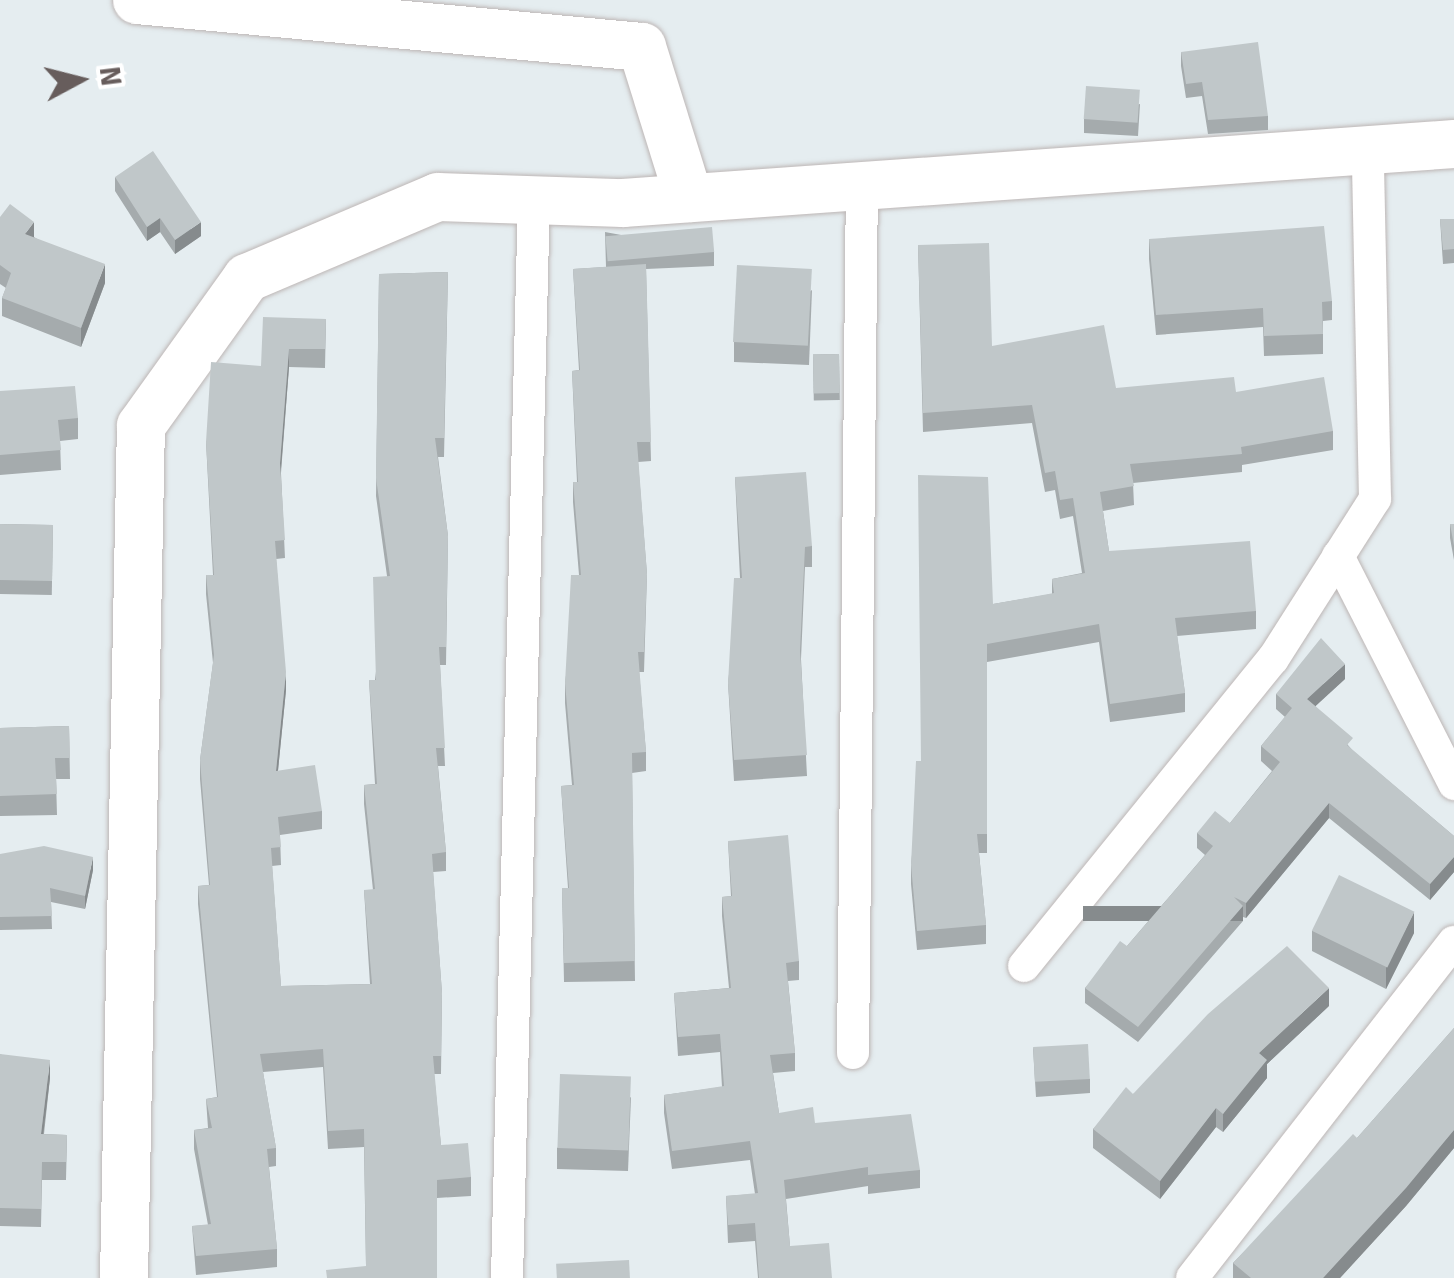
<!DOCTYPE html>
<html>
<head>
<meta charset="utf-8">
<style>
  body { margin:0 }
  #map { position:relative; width:1454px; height:1278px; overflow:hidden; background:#e5edf0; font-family:Signika,sans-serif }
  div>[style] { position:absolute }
  .roads { filter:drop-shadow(0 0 2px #bdb6b5) drop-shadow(0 0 2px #bdb6b5) }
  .street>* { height:32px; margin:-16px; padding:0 16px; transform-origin:16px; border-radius:16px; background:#fff }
  .secondary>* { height:48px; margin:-24px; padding:0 24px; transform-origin:24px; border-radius:24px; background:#fff }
  .wall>* { inset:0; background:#a5abad; transform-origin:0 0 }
  .shaded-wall>* { inset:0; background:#868b8d; transform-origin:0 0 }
  .building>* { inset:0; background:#c0c7c9; transform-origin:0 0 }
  span { translate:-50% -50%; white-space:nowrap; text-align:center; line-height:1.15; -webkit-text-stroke:8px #fff; paint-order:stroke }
  .north { position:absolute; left:30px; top:30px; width:100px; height:100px; -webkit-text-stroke:8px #fff; paint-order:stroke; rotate:83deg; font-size:28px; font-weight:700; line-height:40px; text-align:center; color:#675d5c }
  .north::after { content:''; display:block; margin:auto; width:35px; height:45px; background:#675d5c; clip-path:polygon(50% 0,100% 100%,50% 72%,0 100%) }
</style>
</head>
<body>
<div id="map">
  <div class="roads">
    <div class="street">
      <div style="left:1338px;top:556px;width:256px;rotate:63deg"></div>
      <div style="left:1024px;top:966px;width:395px;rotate:-51deg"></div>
      <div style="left:1273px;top:659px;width:190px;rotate:-57.5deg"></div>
      <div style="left:1375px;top:499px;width:348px;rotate:-91.2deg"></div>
      <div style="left:853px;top:1053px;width:867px;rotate:-89.41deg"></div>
      <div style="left:507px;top:1278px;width:1078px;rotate:-88.57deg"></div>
      <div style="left:1192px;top:1278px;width:426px;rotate:-52.1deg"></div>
    </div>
    <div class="secondary">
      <div style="left:137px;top:0;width:507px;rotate:5.32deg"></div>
      <div style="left:642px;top:47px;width:158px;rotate:72.7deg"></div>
      <div style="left:124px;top:1278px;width:852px;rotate:-88.86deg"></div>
      <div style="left:141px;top:426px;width:182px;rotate:-54.4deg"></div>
      <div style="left:247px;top:278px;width:207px;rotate:-23deg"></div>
      <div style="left:438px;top:197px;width:185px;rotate:1.9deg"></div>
      <div style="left:623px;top:203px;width:833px;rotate:-4.06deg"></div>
    </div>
  </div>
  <div class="wall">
    <div style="clip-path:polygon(1181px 52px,1268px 116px,1268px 130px,1208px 134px,1202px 96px,1186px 98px,1181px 66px)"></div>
    <div style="clip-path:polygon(1140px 104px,1138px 136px,1084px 133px,1084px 119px)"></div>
    <div style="clip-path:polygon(115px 177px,201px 236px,175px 254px,160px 232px,147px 241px,115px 191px)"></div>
    <div style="clip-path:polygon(0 217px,34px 237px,105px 283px,81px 347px,2px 316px,2px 298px,6px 288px,0 284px)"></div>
    <div style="clip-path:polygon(1440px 219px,1454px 219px,1454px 263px,1443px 264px)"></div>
    <div style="clip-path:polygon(605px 232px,714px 252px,714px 266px,646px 269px,651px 461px,638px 462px,647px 574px,644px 672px,639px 672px,646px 752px,646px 771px,632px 773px,635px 981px,564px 982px,562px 888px,568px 888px,561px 786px,572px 785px,565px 703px,565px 683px,579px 575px,573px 502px,573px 482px,577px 482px,572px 371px,579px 370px,573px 269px,606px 267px)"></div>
    <div style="clip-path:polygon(1149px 239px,1332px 301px,1332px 320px,1323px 321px,1323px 354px,1264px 356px,1263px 327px,1156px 335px,1149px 259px)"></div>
    <div style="clip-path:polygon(918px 245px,992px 346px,1116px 388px,1236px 392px,1333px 431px,1333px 450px,1242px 465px,1242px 472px,1133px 483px,1134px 505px,1103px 511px,1109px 551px,1256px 611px,1256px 629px,1177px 636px,1185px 693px,1185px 712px,1110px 722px,1099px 642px,987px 662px,987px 853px,979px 853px,986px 925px,986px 944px,917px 950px,911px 884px,911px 865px,921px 761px,993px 604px,1052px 594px,1052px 579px,1082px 573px,1073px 516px,1060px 519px,1055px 490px,1045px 492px,1032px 423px,923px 432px)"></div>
    <div style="clip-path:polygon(448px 272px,444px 457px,438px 457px,448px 536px,446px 665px,440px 665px,445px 766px,438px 766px,446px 852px,446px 871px,433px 872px,442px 993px,441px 1074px,434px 1074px,441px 1145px,471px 1177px,471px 1196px,437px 1198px,366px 1266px,364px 1147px,328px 1149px,323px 1067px,263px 1072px,276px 1148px,276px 1166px,269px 1167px,277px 1249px,277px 1267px,196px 1275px,192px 1226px,208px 1225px,194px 1149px,194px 1130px,208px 1128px,206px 1099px,217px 1097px,198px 904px,198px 886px,209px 885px,200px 779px,200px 760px,213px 663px,206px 594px,206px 575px,213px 575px,206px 442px,261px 366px,326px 319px,325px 368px,289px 367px,281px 473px,285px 558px,276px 559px,286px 690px,278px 771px,322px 811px,322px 829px,280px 835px,281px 865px,272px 866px,281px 986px,370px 984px,364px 890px,373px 890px,364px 804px,364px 785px,375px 784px,369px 680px,375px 680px,387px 576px,376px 496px,379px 274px)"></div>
    <div style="clip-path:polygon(812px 290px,809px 365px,734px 362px,734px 342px)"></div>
    <div style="left:839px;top:354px;width:46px;height:26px;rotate:89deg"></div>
    <div style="clip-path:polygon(0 391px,78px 418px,78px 439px,60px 441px,61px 470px,0 475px)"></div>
    <div style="clip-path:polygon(735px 477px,812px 546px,812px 567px,805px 567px,801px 659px,807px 776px,734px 781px,728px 683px,740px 578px)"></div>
    <div style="left:0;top:524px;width:53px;height:70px;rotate:1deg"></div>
    <div style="clip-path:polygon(1450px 524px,1454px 524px,1454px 560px,1450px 538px)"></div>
    <div style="clip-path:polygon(1345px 679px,1315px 706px,1353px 751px,1454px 836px,1454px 872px,1430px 900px,1329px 818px,1246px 918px,1243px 917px,1243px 921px,1138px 1042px,1085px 1003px,1085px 988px,1127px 946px,1205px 855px,1197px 848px,1197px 833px,1230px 823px,1272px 771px,1261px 761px,1261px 746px,1285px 717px,1276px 709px,1276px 694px)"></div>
    <div style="clip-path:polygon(69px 726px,70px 779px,56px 779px,57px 815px,0 816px,0 728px)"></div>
    <div style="clip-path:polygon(728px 841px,799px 961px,799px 980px,788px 981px,795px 1053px,795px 1071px,773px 1073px,779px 1113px,815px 1123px,920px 1170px,920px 1188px,868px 1194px,868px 1186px,786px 1199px,790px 1246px,832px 1278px,758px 1278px,755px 1241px,728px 1243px,726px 1196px,755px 1194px,750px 1160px,672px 1169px,664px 1113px,664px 1095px,722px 1087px,720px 1052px,678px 1056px,674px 993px,729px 988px,722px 916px,722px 897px,731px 896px)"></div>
    <div style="clip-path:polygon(0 854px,93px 870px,85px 909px,51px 902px,52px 929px,0 930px)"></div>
    <div style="clip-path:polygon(1312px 931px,1414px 933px,1386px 989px,1312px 951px)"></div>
    <div style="clip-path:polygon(1329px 1006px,1267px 1064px,1267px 1078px,1223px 1132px,1216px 1127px,1160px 1199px,1093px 1148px,1093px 1129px,1133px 1094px)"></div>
    <div style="clip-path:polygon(1454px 1028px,1454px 1148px,1406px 1206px,1340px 1278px,1233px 1278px,1233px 1263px,1357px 1138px)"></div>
    <div style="clip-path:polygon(1033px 1048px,1090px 1079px,1090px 1093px,1036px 1097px)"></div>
    <div style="clip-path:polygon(0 1054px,50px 1078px,44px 1134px,67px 1135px,66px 1180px,42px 1180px,41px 1227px,0 1226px)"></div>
    <div style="clip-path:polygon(631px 1097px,628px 1171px,557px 1169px,557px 1148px)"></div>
  </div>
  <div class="shaded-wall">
    <div style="clip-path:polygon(160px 218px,160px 232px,147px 241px,147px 227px)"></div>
    <div style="clip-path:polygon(34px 222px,34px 240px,25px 234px)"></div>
    <div style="clip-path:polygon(201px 222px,201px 236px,175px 254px,175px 240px)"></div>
    <div style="clip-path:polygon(105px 264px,105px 283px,81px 347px,81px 328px)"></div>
    <div style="clip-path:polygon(289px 349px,289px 367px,280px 481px,280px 463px)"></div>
    <div style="clip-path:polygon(1345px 664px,1345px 679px,1307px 714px,1307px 699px)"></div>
    <div style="clip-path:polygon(286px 672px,286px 690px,276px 790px,276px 771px)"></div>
    <div style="clip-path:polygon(1329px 803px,1329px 818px,1246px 918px,1246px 903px)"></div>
    <div style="clip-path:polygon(93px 857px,93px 870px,85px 909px,85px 896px)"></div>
    <div style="clip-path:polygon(1454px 857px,1454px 872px,1430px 900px,1430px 884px)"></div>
    <div style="left:1243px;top:906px;width:15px;height:160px;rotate:90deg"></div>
    <div style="clip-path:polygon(1414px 912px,1414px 933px,1386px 989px,1386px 968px)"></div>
    <div style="clip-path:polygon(1329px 988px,1329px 1006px,1267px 1064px,1267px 1078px,1223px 1132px,1223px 1114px,1259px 1053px)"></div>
    <div style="clip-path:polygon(50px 1060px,50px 1078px,41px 1152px,41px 1134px)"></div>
    <div style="clip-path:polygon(1216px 1108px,1216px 1127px,1160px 1199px,1160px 1181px)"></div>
    <div style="clip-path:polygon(1454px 1130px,1454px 1148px,1406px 1206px,1340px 1278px,1323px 1278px)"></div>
  </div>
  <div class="building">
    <div style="clip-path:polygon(1258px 42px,1268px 116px,1208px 120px,1202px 82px,1186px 84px,1181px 52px)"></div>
    <div style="left:1086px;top:86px;width:54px;height:33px;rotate:4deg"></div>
    <div style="clip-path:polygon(153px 151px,201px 222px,175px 240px,160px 218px,147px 227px,115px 177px)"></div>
    <div style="clip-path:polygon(10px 204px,34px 222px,25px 234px,105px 264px,81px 328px,2px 298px,11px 273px,0 265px,0 217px)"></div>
    <div style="clip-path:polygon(1440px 219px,1454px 219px,1454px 249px,1443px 250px)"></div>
    <div style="clip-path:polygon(1324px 226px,1332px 301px,1322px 302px,1323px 334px,1264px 336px,1263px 308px,1156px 315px,1149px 239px)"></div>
    <div style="left:712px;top:227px;width:25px;height:107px;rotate:85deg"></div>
    <div style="clip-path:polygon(989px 243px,992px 346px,1104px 325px,1116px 388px,1234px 377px,1236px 392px,1324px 377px,1333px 431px,1241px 447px,1242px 454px,1130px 464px,1134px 486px,1100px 492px,1109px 551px,1250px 541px,1256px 611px,1175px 618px,1185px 693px,1110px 704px,1099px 624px,987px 644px,987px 834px,977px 834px,986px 925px,917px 931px,911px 865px,916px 761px,921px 761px,918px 475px,988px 477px,993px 604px,1054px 593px,1052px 579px,1085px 573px,1073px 498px,1060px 500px,1055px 471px,1045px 473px,1032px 405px,923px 413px,918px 245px)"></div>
    <div style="clip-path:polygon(646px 264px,651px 442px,637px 442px,647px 574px,644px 652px,638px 652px,646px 752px,632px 753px,635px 961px,564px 963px,562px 888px,569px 888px,561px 786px,574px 785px,565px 683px,571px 575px,581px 575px,573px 482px,578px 482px,572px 371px,580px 370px,573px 269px)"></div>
    <div style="left:737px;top:265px;width:75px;height:77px;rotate:3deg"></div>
    <div style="clip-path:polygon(448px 272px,444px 438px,435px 438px,448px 536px,446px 647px,439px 647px,445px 748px,436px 748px,446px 852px,432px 854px,442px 993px,441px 1056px,433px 1056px,441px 1145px,468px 1143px,471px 1177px,437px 1180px,437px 1278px,327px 1278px,326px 1270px,366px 1266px,364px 1129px,328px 1131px,323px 1049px,260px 1054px,276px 1148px,267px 1149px,277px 1249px,196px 1256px,192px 1226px,211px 1224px,194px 1130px,212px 1128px,206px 1099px,218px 1097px,198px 886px,210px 885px,200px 760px,214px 655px,206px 575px,214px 575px,206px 442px,211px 362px,261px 366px,263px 317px,326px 319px,325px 349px,289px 349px,280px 463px,285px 540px,275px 541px,286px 672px,276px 771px,315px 765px,322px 811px,278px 817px,281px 847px,271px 848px,281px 986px,372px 984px,364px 890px,375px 889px,364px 785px,377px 784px,369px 680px,376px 680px,373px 577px,390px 576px,376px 478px,379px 274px)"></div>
    <div style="left:839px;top:354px;width:39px;height:26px;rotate:89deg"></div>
    <div style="clip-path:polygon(75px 386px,78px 418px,58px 420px,61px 450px,0 455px,0 391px)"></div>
    <div style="clip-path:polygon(806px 472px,812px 546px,805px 547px,800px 651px,807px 755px,734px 760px,728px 683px,734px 578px,742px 578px,735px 477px)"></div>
    <div style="left:0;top:524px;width:53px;height:56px;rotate:1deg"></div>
    <div style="clip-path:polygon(1450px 524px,1454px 524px,1454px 546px)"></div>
    <div style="clip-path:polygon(1321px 638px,1345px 664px,1307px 699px,1353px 738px,1347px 745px,1454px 836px,1454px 857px,1430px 884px,1329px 803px,1246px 903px,1234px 897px,1243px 906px,1138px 1027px,1085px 988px,1120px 941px,1127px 946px,1213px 846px,1197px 833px,1215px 811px,1230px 823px,1280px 762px,1261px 746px,1292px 708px,1276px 694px)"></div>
    <div style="clip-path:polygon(69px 726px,70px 758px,55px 758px,57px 794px,0 796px,0 728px)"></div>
    <div style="clip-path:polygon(788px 835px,799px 961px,786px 963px,795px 1053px,770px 1055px,779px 1113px,813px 1107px,815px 1123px,911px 1114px,920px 1170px,868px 1175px,868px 1167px,784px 1180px,790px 1246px,829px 1243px,832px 1278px,759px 1278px,755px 1223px,728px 1225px,726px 1196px,758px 1193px,750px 1141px,672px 1151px,664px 1095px,724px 1086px,720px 1034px,678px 1037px,674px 993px,731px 988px,722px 897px,732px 896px,728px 841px)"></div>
    <div style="clip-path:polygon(44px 846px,93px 857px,85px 896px,50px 888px,52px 916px,0 917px,0 854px)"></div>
    <div style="left:1339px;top:875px;width:84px;height:62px;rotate:26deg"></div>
    <div style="clip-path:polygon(1287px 946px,1329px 988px,1259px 1053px,1267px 1060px,1223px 1114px,1216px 1108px,1160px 1181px,1093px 1129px,1126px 1087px,1133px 1094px,1208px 1014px)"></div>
    <div style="clip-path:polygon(1454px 1028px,1454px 1130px,1406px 1188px,1323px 1278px,1251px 1278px,1233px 1263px,1353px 1134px,1357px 1138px)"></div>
    <div style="left:1088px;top:1044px;width:35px;height:55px;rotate:87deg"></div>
    <div style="clip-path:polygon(0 1054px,50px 1060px,41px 1134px,67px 1135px,66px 1162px,42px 1162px,41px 1209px,0 1208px)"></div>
    <div style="left:560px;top:1074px;width:71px;height:74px;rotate:2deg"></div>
    <div style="left:629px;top:1260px;width:18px;height:73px;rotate:87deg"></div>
  </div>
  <div class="north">N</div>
</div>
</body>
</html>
